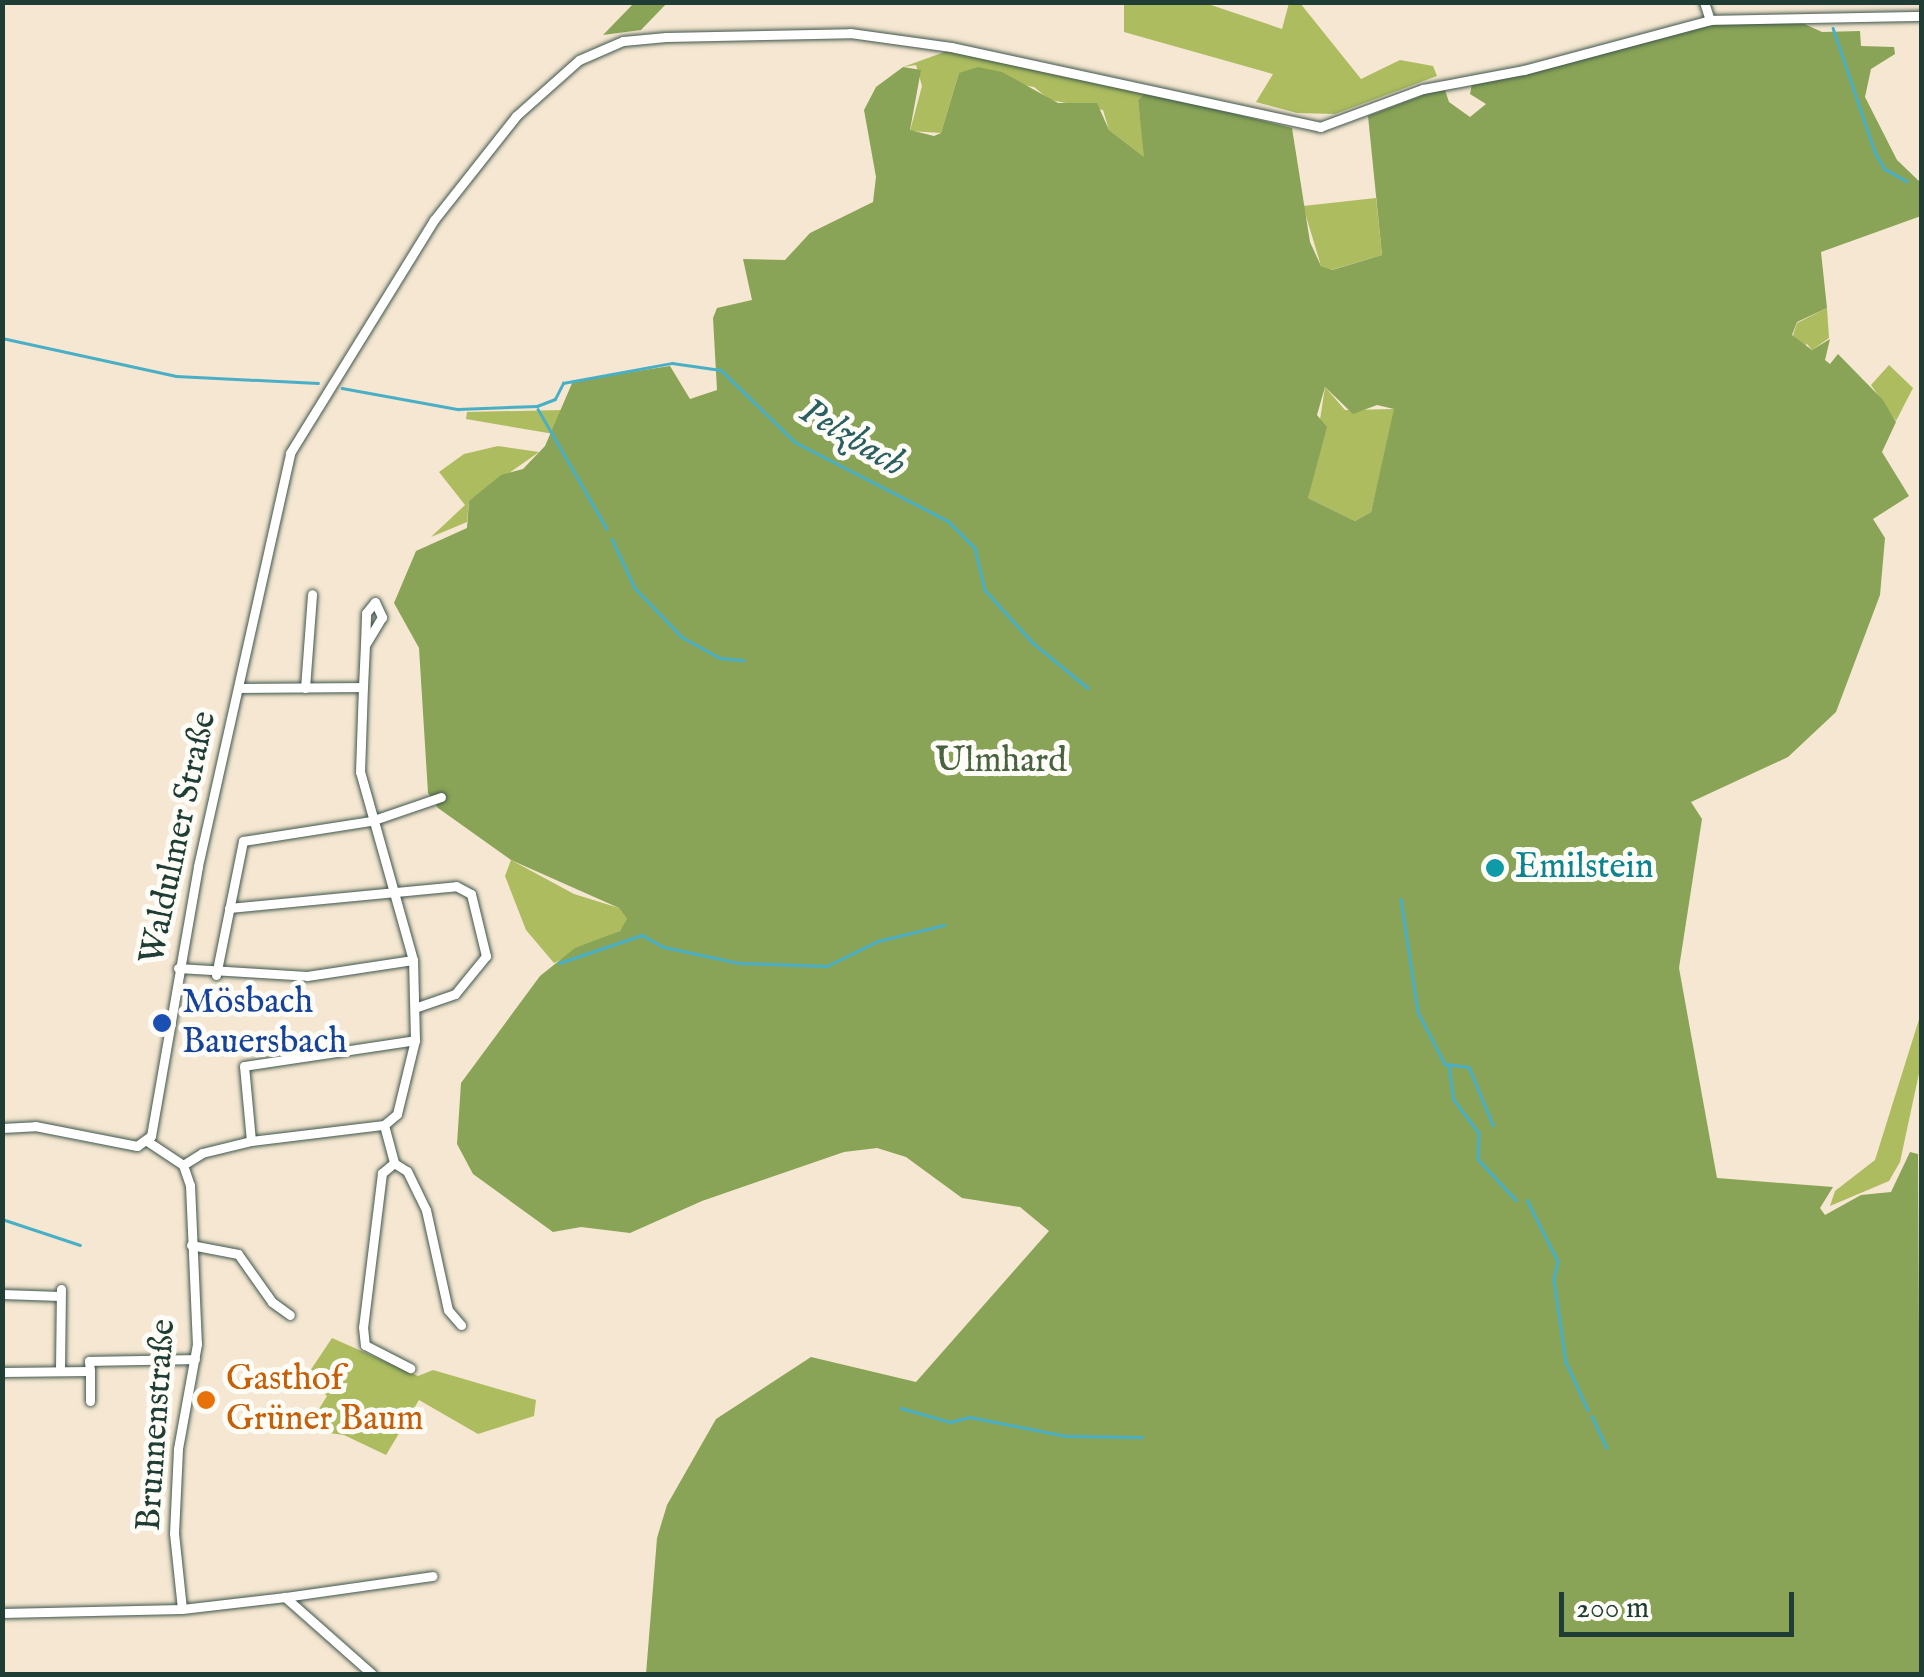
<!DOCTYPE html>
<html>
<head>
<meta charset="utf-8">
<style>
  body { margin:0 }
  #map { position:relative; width:1924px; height:1677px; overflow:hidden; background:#f5e7d1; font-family:"IM FELL English",serif }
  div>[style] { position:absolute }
  .green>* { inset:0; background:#acbc5f }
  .forest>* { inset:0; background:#89a456 }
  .stream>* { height:2.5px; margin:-1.25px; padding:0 1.25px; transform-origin:1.25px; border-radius:1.25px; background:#48afc7 }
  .roads { filter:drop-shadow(0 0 2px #3f564c) drop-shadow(0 0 2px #3f564c) }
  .minor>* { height:9px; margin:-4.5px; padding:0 4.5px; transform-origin:4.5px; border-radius:4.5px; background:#fff }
  .dots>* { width:28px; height:28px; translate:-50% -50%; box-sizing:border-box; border:5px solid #fdfcf7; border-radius:50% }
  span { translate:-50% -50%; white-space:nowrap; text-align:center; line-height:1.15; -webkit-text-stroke:10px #fdfcf7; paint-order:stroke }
  .park-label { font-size:35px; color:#496341 }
  .street-label { font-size:35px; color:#1f3d34 }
  .culture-label { font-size:35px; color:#0d838f }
  .left { translate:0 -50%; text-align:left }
  .transit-label { font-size:35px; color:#164399 }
  .food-label { font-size:35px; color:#c56008 }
  .water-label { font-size:38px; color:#2b5f60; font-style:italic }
  .frame { position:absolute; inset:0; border:5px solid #1f3d34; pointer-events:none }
  .scale { position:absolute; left:1559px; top:1592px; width:235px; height:45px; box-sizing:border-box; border:5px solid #1f3d34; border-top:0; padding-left:12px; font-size:30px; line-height:35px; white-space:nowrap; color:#1f3d34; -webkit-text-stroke:8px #fdfcf7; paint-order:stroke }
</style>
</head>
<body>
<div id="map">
  <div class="green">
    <div style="clip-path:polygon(1124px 3px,1205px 3px,1282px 29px,1289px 3px,1300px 3px,1361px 79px,1400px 60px,1433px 66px,1437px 76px,1335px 114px,1297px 113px,1256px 102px,1273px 74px,1124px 32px)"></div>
    <div style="clip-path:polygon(950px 50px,1146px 92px,1138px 100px,1145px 158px,1109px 130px,1103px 110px,1050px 100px,1034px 87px,959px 73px,941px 133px,910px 131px,922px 86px,916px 65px,903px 67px)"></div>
    <div style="clip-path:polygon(1376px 198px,1382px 255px,1331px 270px,1321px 266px,1303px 206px)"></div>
    <div style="clip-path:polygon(1827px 308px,1829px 338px,1812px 350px,1807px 344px,1801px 348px,1793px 335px,1797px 323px)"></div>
    <div style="clip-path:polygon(1889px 365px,1913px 388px,1896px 421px,1871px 385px)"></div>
    <div style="clip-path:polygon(1325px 387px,1345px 410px,1395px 409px,1371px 512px,1355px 521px,1308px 498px)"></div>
    <div style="clip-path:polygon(563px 410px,554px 434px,466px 419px,467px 412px)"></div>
    <div style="clip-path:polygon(498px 446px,539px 452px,469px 501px,467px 522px,431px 537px,465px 505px,439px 472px,464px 454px)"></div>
    <div style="clip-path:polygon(511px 860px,574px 894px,619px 908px,628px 920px,620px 931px,554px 963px,526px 930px,505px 876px)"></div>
    <div style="clip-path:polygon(1921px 1013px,1921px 1064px,1900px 1162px,1889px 1181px,1830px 1206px,1835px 1191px,1875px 1160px)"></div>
    <div style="clip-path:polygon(332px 1338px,418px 1376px,433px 1370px,536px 1400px,534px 1416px,478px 1434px,419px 1400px,386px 1455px,344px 1435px,306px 1430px,327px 1396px,306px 1377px)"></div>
  </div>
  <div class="forest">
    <div style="clip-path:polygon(634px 3px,667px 3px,641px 30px,603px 35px)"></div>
    <div style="clip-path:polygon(evenodd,1800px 22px,1822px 32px,1860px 31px,1861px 46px,1894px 47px,1895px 54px,1871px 69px,1865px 97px,1897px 160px,1921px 183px,1921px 216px,1821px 252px,1827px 308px,1797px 322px,1792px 335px,1812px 350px,1830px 339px,1825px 360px,1830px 364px,1838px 354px,1883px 400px,1896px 422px,1882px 452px,1909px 496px,1873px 519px,1885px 538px,1880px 595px,1836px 712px,1788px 757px,1691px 802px,1702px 819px,1679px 968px,1717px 1178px,1833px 1187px,1820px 1208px,1825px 1215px,1861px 1195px,1891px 1192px,1910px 1152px,1918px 1154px,1921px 1674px,646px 1674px,657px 1538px,667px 1505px,716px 1419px,811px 1357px,916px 1382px,1049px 1231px,1020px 1207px,962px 1198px,906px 1157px,877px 1148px,844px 1152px,702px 1201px,630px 1233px,581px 1227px,553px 1232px,473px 1174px,457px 1144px,461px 1083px,540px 976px,575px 948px,620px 931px,627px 919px,619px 908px,511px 860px,438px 808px,428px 793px,419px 648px,394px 603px,416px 551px,467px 528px,469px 501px,501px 475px,523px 469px,545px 446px,573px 381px,670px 366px,690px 399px,717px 390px,713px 318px,717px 308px,752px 300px,743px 259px,785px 260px,810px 233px,873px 202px,876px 177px,864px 110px,876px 87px,903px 67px,921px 70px,910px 130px,934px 136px,941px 133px,959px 73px,978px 67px,1002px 72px,1058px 103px,1097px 103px,1109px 130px,1144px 157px,1138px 100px,1146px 92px,1292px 128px,1310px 242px,1321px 266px,1332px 270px,1382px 255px,1368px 116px,1444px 87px,1449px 102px,1470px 117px,1486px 104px,1470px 94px,1472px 84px,1720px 23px,1800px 22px,1325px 387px,1353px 414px,1377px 405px,1394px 409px,1371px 512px,1355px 521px,1308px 498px,1327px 427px,1317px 415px,1325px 387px)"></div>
  </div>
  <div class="stream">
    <div style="left:1833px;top:28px;width:131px;rotate:71.3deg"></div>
    <div style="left:1875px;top:152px;width:20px;rotate:60deg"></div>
    <div style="left:1885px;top:169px;width:25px;rotate:29deg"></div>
    <div style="left:2px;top:338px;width:178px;rotate:12.3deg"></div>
    <div style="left:176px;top:376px;width:142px;rotate:2.8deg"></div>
    <div style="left:342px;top:388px;width:118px;rotate:10.3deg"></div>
    <div style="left:458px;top:409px;width:79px;rotate:-2.2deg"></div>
    <div style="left:537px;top:406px;width:19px;rotate:-21deg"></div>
    <div style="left:555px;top:399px;width:18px;rotate:-63deg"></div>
    <div style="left:563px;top:383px;width:111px;rotate:-10.4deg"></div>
    <div style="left:672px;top:363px;width:49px;rotate:8.1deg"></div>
    <div style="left:721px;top:370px;width:103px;rotate:44.2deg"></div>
    <div style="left:795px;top:442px;width:172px;rotate:27.3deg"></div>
    <div style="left:948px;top:521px;width:38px;rotate:45deg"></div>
    <div style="left:975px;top:548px;width:43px;rotate:76.6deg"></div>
    <div style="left:985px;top:590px;width:72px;rotate:47.8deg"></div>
    <div style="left:1033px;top:643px;width:71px;rotate:39.3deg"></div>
    <div style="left:538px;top:409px;width:138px;rotate:60.1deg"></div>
    <div style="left:612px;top:539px;width:54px;rotate:64.9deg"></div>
    <div style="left:635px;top:588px;width:68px;rotate:46.2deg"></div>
    <div style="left:682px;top:637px;width:43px;rotate:28.9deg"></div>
    <div style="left:720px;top:658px;width:24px;rotate:5deg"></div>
    <div style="left:1401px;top:899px;width:114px;rotate:81.4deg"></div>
    <div style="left:1418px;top:1012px;width:59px;rotate:62.6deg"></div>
    <div style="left:1445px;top:1064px;width:24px;rotate:7deg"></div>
    <div style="left:1469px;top:1067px;width:63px;rotate:67.5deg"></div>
    <div style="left:559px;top:963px;width:88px;rotate:-18.6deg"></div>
    <div style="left:642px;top:935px;width:25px;rotate:29deg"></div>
    <div style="left:664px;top:947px;width:77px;rotate:12deg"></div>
    <div style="left:739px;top:963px;width:88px;rotate:2deg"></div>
    <div style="left:827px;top:966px;width:57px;rotate:-26.1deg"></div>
    <div style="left:878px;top:941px;width:68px;rotate:-13.6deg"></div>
    <div style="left:1449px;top:1066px;width:34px;rotate:82deg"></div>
    <div style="left:1454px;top:1100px;width:41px;rotate:52.9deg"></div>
    <div style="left:1479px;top:1133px;width:26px;rotate:92deg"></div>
    <div style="left:1478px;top:1159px;width:56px;rotate:47.2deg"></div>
    <div style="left:1527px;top:1200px;width:68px;rotate:63.1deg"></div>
    <div style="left:1558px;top:1261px;width:19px;rotate:102deg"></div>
    <div style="left:1554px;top:1280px;width:83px;rotate:81.7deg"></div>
    <div style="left:1566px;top:1362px;width:53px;rotate:65.4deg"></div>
    <div style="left:2px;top:1219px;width:82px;rotate:18.4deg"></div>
    <div style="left:901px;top:1408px;width:51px;rotate:15.9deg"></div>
    <div style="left:950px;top:1422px;width:21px;rotate:-14deg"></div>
    <div style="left:970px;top:1417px;width:98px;rotate:11.2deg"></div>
    <div style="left:1066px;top:1436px;width:76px;rotate:0.8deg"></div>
    <div style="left:1592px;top:1416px;width:35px;rotate:65deg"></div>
  </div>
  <div class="roads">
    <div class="minor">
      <div style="left:1704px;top:2px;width:19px;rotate:72deg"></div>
      <div style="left:363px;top:687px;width:42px;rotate:-87.3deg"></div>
      <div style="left:365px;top:645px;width:32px;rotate:-88deg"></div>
      <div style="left:366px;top:613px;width:14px;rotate:-51deg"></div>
      <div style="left:375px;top:602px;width:17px;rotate:65deg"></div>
      <div style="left:382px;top:617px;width:33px;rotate:121deg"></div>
      <div style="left:305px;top:688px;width:94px;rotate:-85.7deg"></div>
      <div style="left:229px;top:908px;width:228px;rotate:-5.5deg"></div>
      <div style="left:456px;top:886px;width:17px;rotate:28deg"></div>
      <div style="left:471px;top:894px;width:64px;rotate:76.4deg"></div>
      <div style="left:486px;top:956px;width:49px;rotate:129.2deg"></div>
      <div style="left:455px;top:994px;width:39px;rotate:161deg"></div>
      <div style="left:178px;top:968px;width:129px;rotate:3.5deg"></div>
      <div style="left:307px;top:976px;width:107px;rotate:-8.6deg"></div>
      <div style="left:216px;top:975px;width:137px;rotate:-78.6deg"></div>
      <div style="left:243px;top:841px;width:130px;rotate:-8.9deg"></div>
      <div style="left:371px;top:821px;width:74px;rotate:-18.9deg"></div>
      <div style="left:384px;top:1125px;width:39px;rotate:75deg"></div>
      <div style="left:394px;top:1163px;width:15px;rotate:32deg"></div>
      <div style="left:407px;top:1171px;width:43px;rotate:64deg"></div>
      <div style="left:426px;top:1210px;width:102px;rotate:77.6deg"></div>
      <div style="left:448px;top:1310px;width:20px;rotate:49deg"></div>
      <div style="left:2px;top:1128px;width:33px;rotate:-3deg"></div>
      <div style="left:35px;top:1126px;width:104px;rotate:11.1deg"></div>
      <div style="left:137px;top:1146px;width:17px;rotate:-36deg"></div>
      <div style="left:151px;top:1136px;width:274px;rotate:-80.1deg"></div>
      <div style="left:198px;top:866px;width:423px;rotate:-77.4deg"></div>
      <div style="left:290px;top:453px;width:274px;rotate:-58.3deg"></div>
      <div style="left:434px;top:220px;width:132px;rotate:-51.7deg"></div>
      <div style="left:516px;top:116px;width:84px;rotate:-41.6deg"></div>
      <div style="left:579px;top:60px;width:48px;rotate:-23.4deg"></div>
      <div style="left:623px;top:41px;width:43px;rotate:-5.3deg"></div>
      <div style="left:666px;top:37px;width:184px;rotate:-1.2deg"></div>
      <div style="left:850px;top:33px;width:102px;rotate:7.9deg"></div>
      <div style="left:951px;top:47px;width:378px;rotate:12.2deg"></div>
      <div style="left:1320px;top:127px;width:110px;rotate:-20.3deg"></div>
      <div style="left:1423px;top:89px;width:103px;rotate:-10.7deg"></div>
      <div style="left:1524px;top:70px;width:193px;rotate:-15deg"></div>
      <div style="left:1710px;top:20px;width:212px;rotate:-1.1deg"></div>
      <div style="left:147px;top:1141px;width:43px;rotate:33.7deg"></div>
      <div style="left:183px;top:1165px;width:21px;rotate:71deg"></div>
      <div style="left:190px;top:1185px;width:159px;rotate:87.5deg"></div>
      <div style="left:197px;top:1344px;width:107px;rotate:100.3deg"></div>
      <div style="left:178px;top:1449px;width:84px;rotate:92.7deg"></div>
      <div style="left:174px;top:1533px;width:76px;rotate:84deg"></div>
      <div style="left:251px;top:1141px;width:75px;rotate:-95.3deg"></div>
      <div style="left:244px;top:1066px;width:173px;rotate:-8.6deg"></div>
      <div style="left:394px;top:1163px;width:16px;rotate:140deg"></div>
      <div style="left:382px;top:1173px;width:155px;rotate:97deg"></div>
      <div style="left:363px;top:1327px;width:18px;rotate:84deg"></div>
      <div style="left:365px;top:1345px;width:51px;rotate:27.1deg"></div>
      <div style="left:183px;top:1165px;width:22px;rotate:-32deg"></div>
      <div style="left:202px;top:1153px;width:50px;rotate:-13.8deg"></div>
      <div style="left:251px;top:1141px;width:134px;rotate:-6.9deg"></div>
      <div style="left:384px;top:1125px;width:17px;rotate:-40deg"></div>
      <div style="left:397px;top:1114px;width:76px;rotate:-76.3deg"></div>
      <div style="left:415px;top:1040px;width:80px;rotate:-91.4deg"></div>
      <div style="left:413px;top:960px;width:195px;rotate:-105.7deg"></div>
      <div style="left:360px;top:772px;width:85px;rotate:-88deg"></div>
      <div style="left:363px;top:687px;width:123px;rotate:179.5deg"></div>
      <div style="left:191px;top:1245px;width:48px;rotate:10.8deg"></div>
      <div style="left:238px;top:1254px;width:59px;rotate:54.7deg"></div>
      <div style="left:272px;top:1302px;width:22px;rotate:36deg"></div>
      <div style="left:2px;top:1294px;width:58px;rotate:2deg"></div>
      <div style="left:60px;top:1370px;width:81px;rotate:-89.3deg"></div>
      <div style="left:90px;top:1371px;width:30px;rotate:90deg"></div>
      <div style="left:2px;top:1372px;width:88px;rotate:-0.7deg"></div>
      <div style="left:90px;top:1371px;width:10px;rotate:-96deg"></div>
      <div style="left:89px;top:1361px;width:106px;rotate:-1.1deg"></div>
      <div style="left:285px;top:1597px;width:149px;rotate:-8.1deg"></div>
      <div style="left:2px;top:1613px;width:180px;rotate:-1.3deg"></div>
      <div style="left:182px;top:1609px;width:104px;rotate:-6.6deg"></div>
      <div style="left:285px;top:1597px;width:116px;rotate:41.5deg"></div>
    </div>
  </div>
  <div class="dots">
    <div style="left:1495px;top:868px;background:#0f9aa8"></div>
    <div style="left:162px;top:1023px;background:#1a4fb4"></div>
    <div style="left:206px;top:1400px;background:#e8710a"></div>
  </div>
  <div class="park-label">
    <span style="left:1001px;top:762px">Ulmhard</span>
  </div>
  <div class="street-label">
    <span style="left:179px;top:838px;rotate:-78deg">Waldulmer Straße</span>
    <span style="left:157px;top:1425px;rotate:-86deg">Brunnenstraße</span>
  </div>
  <div class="culture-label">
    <span class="left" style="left:1515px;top:868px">Emilstein</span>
  </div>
  <div class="transit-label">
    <span class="left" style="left:182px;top:1023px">Mösbach<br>Bauersbach</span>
  </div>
  <div class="food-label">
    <span class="left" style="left:226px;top:1400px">Gasthof<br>Grüner Baum</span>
  </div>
  <div class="water-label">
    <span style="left:852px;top:439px;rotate:31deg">Pelzbach</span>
  </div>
  <div class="frame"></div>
  <div class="scale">200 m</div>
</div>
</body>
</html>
